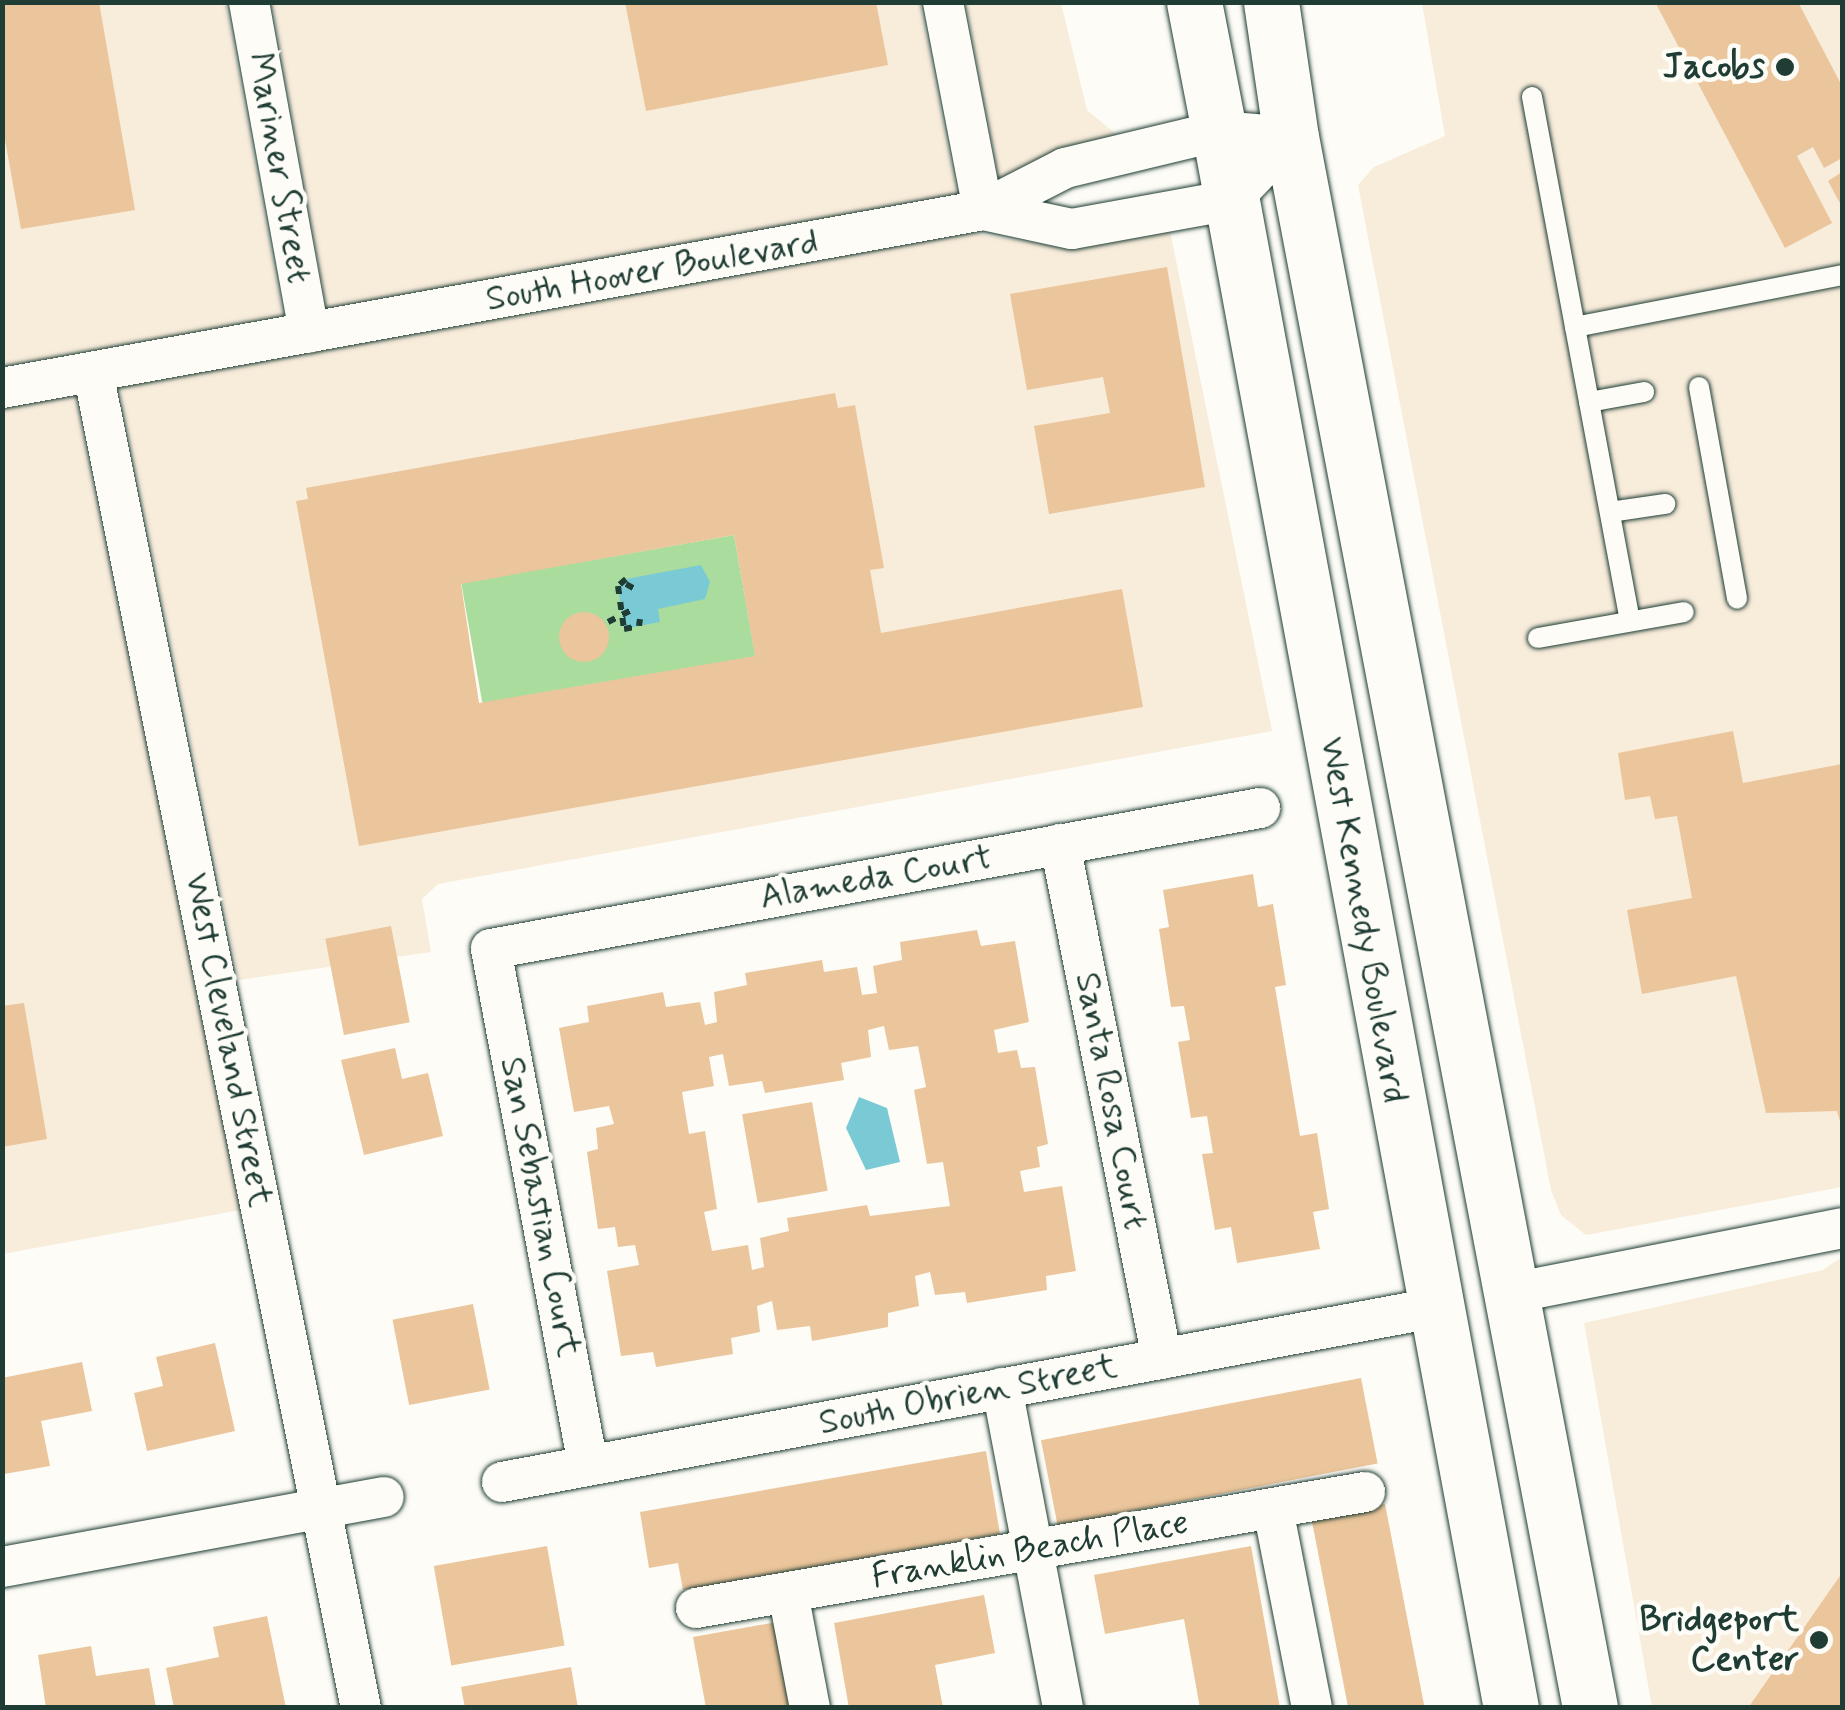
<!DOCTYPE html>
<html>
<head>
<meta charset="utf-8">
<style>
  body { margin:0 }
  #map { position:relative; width:1845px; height:1710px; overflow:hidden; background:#fdfcf7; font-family:Mynerve,sans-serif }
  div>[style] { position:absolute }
  .built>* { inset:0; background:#f8ecdb }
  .green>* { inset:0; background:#aadc9d; transform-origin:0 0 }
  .water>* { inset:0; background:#7acad6 }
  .building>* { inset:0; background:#ebc59b; transform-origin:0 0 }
  .round { border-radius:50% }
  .path>* { height:6px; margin-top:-3px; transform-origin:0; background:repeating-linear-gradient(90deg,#1f3d34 0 8px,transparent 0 16px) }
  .roads { filter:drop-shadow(0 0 2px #1f3d34) drop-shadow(0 0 2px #1f3d34) }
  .service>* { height:20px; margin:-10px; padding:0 10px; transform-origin:10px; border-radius:10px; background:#fdfcf7 }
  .minor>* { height:40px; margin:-20px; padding:0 20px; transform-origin:20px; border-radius:20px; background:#fdfcf7 }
  .primary>* { height:55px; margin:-27.5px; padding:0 27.5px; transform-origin:27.5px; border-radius:27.5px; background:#fdfcf7 }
  .motorway>* { height:55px; margin:-27.5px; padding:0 27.5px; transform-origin:27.5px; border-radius:27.5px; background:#fdfcf7 }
  .dots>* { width:28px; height:28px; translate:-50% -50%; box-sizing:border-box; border:5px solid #fdfcf7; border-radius:50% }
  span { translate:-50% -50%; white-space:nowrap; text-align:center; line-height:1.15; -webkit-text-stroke:9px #fdfcf7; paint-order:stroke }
  .poi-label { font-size:35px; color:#1f3d34; font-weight:700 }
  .right { translate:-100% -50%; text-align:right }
  .street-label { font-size:35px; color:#1f3d34 }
  .frame { position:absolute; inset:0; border:5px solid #1f3d34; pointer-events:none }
</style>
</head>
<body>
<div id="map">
  <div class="built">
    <div style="clip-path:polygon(3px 3px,226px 3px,283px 317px,3px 367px)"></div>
    <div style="clip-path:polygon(272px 3px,920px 3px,957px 194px,327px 310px)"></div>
    <div style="clip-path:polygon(966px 3px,1061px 3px,1087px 110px,1118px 136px,999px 179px)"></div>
    <div style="clip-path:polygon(1422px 3px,1842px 3px,1842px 1187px,1586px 1235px,1561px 1215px,1551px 1190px,1358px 185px,1374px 167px,1445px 136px)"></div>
    <div style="clip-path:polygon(evenodd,1170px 231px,1272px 731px,438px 884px,422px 899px,431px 952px,239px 980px,119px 387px,970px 233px,1067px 248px,1170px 231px,753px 532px,758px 673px,462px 710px,457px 567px,753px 532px)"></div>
    <div style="clip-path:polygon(75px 395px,240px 1210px,3px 1254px,3px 408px)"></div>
    <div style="clip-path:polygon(1842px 1257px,1842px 1707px,1652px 1707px,1584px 1323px,1823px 1270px)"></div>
  </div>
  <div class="green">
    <div style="left:734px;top:535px;width:123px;height:277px;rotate:80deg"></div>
  </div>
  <div class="water">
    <div style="clip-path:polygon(701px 565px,710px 582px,705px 599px,658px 609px,660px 622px,624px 629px,618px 586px,626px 579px)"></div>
    <div style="clip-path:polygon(859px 1097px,887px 1108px,900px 1162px,866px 1170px,846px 1128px)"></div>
  </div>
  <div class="building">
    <div style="clip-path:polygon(2px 2px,99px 2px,135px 210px,21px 229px,2px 123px)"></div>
    <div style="clip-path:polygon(625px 2px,876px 2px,888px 65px,646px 111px)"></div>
    <div style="clip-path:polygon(1655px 2px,1798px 2px,1842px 86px,1842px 158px,1824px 168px,1813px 147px,1797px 156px,1832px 223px,1785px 248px)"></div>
    <div style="clip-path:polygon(1842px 172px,1842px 207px,1828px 181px)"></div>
    <div style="clip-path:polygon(1167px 267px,1205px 487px,1049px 514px,1034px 426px,1110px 413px,1103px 377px,1027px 390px,1010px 294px)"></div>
    <div style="clip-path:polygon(evenodd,835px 393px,838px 408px,855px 405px,884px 568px,870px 570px,881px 633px,1122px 589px,1143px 707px,359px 846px,296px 501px,308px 499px,306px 488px,835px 393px,734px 535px,755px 656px,479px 703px,461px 584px,734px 535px)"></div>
    <div class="round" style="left:559px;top:612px;width:50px;height:50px"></div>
    <div style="clip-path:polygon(1733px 731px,1743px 783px,1842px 764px,1842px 1128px,1837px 1111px,1766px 1113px,1736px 976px,1642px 994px,1627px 910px,1692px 898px,1677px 816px,1655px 819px,1650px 796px,1625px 800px,1618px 753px)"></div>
    <div style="clip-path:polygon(1253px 874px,1258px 907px,1273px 904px,1286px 985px,1275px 987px,1300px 1136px,1317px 1133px,1329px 1209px,1313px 1212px,1320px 1249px,1237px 1263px,1231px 1227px,1215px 1230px,1202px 1154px,1213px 1153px,1207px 1116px,1191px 1118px,1178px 1042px,1190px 1040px,1184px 1006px,1171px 1007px,1159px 929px,1169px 927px,1163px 890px)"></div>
    <div style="left:391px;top:926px;width:98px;height:67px;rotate:79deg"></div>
    <div style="clip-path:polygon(evenodd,977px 930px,981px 946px,1015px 941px,1029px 1022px,994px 1030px,998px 1053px,1017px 1050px,1021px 1068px,1035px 1067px,1048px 1144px,1037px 1147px,1040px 1167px,1020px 1171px,1024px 1192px,1062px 1186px,1076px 1271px,1046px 1276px,1047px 1290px,967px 1303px,965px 1292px,935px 1295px,930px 1272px,915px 1276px,919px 1306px,888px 1313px,888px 1327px,812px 1341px,810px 1326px,777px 1330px,772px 1301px,757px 1306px,760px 1332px,731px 1338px,733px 1354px,656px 1367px,653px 1352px,621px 1356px,607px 1271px,639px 1265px,635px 1245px,618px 1247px,615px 1227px,598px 1229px,587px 1152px,598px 1149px,596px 1128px,614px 1124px,609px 1106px,574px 1112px,559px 1028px,589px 1022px,587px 1006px,663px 992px,666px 1007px,700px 1002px,705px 1025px,717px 1022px,714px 992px,747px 985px,745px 973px,822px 960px,824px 972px,857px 967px,862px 995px,877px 993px,873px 966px,902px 960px,900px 942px,977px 930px,884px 1026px,889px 1050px,918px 1046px,926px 1087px,914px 1090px,927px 1164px,943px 1162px,950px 1206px,870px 1216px,867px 1205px,787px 1218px,789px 1231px,760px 1238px,764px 1267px,752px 1270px,748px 1245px,712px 1251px,704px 1212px,717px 1209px,705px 1131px,689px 1134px,682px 1092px,714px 1086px,709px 1057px,723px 1054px,729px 1086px,762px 1081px,765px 1093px,844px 1080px,841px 1063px,871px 1057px,868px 1030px,884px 1026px)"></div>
    <div style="clip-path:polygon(24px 1003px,47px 1139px,2px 1147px,2px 1006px)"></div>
    <div style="clip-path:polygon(395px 1048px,402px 1079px,428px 1073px,443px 1136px,364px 1155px,341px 1060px)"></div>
    <div style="left:812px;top:1102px;width:90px;height:71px;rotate:80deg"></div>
    <div style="left:473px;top:1304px;width:87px;height:82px;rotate:79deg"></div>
    <div style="clip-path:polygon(215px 1343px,235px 1431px,147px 1451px,134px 1393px,163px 1386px,156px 1357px)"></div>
    <div style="clip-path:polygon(82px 1362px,92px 1411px,41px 1421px,50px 1466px,4px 1474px,2px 1378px)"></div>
    <div style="left:1361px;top:1378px;width:87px;height:326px;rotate:79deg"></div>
    <div style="clip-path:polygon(986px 1451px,1000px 1534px,683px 1590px,678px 1563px,649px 1568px,640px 1512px)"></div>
    <div style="left:1385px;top:1504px;width:208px;height:75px;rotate:79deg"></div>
    <div style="left:547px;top:1546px;width:101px;height:115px;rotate:80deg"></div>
    <div style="clip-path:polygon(1251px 1546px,1280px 1708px,1200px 1708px,1184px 1619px,1105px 1634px,1094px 1575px)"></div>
    <div style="clip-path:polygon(1842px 1573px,1842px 1708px,1748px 1708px)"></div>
    <div style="clip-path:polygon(984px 1595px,995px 1653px,935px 1665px,943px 1708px,849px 1708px,834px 1623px)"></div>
    <div style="clip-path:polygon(267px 1616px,286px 1708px,174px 1708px,166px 1668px,219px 1657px,213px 1627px)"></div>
    <div style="clip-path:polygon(777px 1622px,793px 1708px,706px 1708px,693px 1637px)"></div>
    <div style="clip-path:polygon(91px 1646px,96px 1676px,149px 1668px,156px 1708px,46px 1708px,38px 1655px)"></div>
    <div style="clip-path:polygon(571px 1667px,578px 1708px,465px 1708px,461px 1687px)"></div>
  </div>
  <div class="path">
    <div style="left:626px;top:579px;width:11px;rotate:139deg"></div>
    <div style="left:618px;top:586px;width:43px;rotate:82.1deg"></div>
    <div style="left:624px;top:629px;width:15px;rotate:-11deg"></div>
    <div style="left:639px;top:626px;width:7px;rotate:-82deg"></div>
    <div style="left:626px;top:584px;width:13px;rotate:29deg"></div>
    <div style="left:608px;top:622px;width:25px;rotate:-27deg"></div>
  </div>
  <div class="roads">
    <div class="service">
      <div style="left:1532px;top:97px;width:533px;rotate:79.41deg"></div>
      <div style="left:1575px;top:327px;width:272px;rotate:-11deg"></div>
      <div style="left:1699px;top:387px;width:215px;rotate:79.8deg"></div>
      <div style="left:1589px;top:402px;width:56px;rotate:-10.3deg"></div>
      <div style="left:1610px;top:512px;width:56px;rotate:-8.3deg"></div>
      <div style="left:1538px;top:638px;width:148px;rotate:-10.1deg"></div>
    </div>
    <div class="minor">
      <div style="left:249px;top:2px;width:336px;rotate:79.7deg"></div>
      <div style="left:943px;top:2px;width:212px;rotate:79.1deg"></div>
      <div style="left:983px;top:210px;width:91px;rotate:12.1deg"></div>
      <div style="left:1072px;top:229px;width:162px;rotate:-10.3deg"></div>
      <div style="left:1231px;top:200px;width:87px;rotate:-46.4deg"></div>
      <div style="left:93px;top:372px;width:1363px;rotate:78.66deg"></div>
      <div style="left:2px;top:388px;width:997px;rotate:-10.28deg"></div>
      <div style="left:983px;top:210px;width:92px;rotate:-27.1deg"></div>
      <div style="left:1065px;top:168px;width:158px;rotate:-13.5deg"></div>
      <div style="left:1219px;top:131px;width:72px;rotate:4.8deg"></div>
      <div style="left:1060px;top:844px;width:525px;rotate:78.8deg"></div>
      <div style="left:1512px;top:1293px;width:336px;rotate:-11.1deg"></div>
      <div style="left:1002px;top:1388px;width:326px;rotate:79.2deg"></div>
      <div style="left:588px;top:1465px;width:525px;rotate:-100.65deg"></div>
      <div style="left:491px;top:949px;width:782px;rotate:-10.39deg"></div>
      <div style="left:502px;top:1482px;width:948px;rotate:-10.58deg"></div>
      <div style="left:1273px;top:1509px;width:203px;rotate:78.9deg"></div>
      <div style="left:2px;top:1567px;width:388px;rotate:-10.4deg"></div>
      <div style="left:788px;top:1593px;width:117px;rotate:79.2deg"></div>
      <div style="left:696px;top:1608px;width:679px;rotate:-9.84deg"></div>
    </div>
    <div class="primary">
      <div style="left:1219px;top:131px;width:1604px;rotate:79.51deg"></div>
      <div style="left:1291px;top:137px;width:1599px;rotate:79.22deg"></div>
    </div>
    <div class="motorway">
      <div style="left:1194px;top:2px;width:131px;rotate:79deg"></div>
      <div style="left:1271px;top:2px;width:136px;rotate:81.6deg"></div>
    </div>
  </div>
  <div class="dots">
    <div style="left:1785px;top:67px;background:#1f3d34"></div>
    <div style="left:1819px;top:1640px;background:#1f3d34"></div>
  </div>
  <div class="poi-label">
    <span class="right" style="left:1765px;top:67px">Jacobs</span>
    <span class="right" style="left:1799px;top:1640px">Bridgeport<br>Center</span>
  </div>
  <div class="street-label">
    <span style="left:279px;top:168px;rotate:80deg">Mariner Street</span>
    <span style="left:652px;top:271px;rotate:-10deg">South Hoover Boulevard</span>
    <span style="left:876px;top:878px;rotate:-10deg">Alameda Court</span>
    <span style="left:1363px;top:920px;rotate:80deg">West Kennedy Boulevard</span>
    <span style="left:228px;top:1040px;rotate:79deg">West Cleveland Street</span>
    <span style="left:1111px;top:1101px;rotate:79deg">Santa Rosa Court</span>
    <span style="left:540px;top:1207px;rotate:79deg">San Sebastian Court</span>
    <span style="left:968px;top:1395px;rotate:-11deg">South Obrien Street</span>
    <span style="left:1030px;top:1550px;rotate:-10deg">Franklin Beach Place</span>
  </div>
  <div class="frame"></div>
</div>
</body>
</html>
